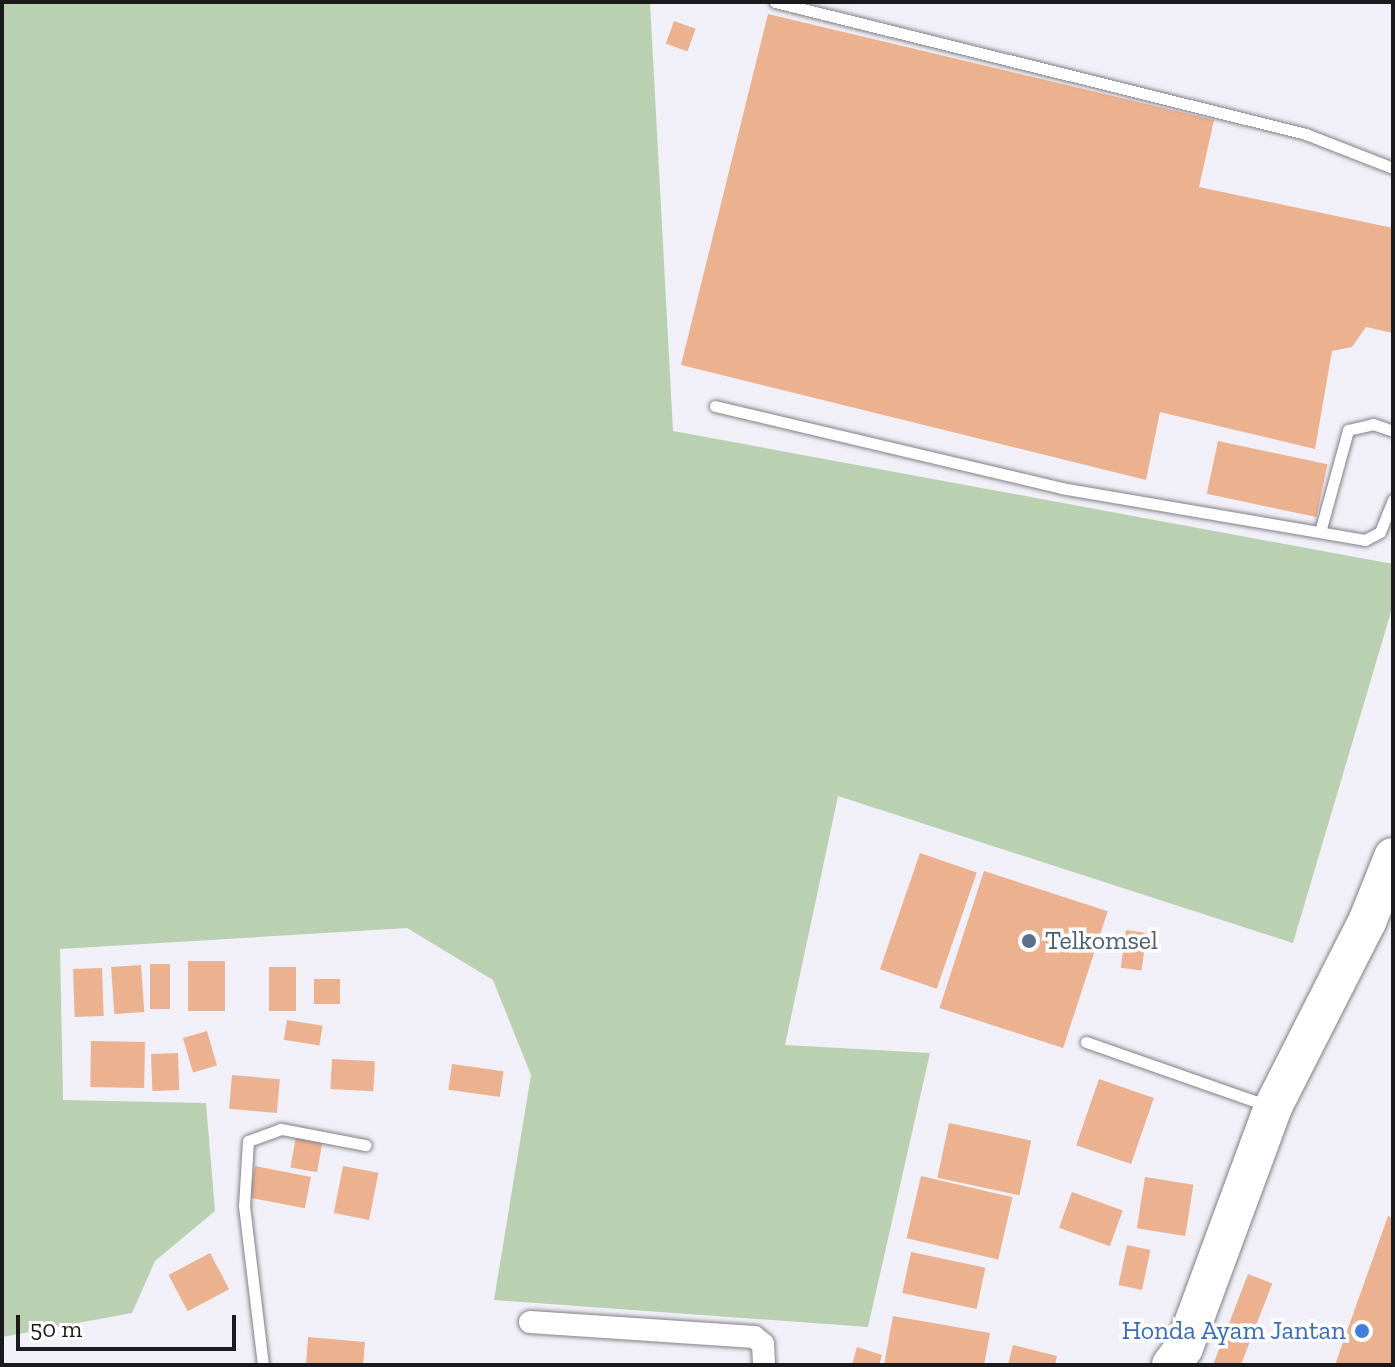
<!DOCTYPE html>
<html>
<head>
<meta charset="utf-8">
<style>
  body { margin:0 }
  #map { position:relative; width:1395px; height:1367px; overflow:hidden; background:#f1eff7; font-family:"Zilla Slab",serif }
  div>[style] { position:absolute }
  .green>* { inset:0; background:#b9d0b1 }
  .building>* { inset:0; background:#ecb28f; transform-origin:0 0 }
  .roads { filter:drop-shadow(0 0 2px #828087) drop-shadow(0 0 2px #828087) }
  .service>* { height:11px; margin:-5.5px; padding:0 5.5px; transform-origin:5.5px; border-radius:5.5px; background:#fff }
  .minor>* { height:22px; margin:-11px; padding:0 11px; transform-origin:11px; border-radius:11px; background:#fff }
  .trunk>* { height:38px; margin:-19px; padding:0 19px; transform-origin:19px; border-radius:19px; background:#fff }
  .dots>* { width:22px; height:22px; translate:-50% -50%; box-sizing:border-box; border:4px solid #fff; border-radius:50% }
  span { translate:-50% -50%; white-space:nowrap; text-align:center; line-height:1.15; -webkit-text-stroke:7px #fff; paint-order:stroke }
  .service-label { font-size:26px; color:#4e5e75 }
  .left { translate:0 -50%; text-align:left }
  .shop-label { font-size:26px; color:#366cbe }
  .right { translate:-100% -50%; text-align:right }
  .frame { position:absolute; inset:0; border:4px solid #1a191c; pointer-events:none }
  .scale { position:absolute; left:16px; top:1315px; width:220px; height:36px; box-sizing:border-box; border:4px solid #1a191c; border-top:0; padding-left:10px; font-size:24px; line-height:28px; white-space:nowrap; color:#1a191c; -webkit-text-stroke:6px #fff; paint-order:stroke }
</style>
</head>
<body>
<div id="map">
  <div class="green">
    <div style="clip-path:polygon(2px 2px,650px 2px,673px 431px,1393px 564px,1393px 605px,1293px 943px,838px 796px,785px 1045px,930px 1053px,868px 1327px,494px 1300px,531px 1075px,493px 980px,407px 928px,60px 949px,63px 1100px,206px 1103px,215px 1211px,155px 1261px,132px 1313px,2px 1337px)"></div>
  </div>
  <div class="building">
    <div style="clip-path:polygon(768px 14px,1214px 120px,1199px 187px,1393px 228px,1393px 333px,1366px 327px,1352px 347px,1332px 351px,1315px 449px,1160px 412px,1146px 480px,681px 365px)"></div>
    <div style="left:674px;top:21px;width:23px;height:24px;rotate:20deg"></div>
    <div style="left:1218px;top:441px;width:112px;height:54px;rotate:12deg"></div>
    <div style="left:920px;top:853px;width:60px;height:123px;rotate:19deg"></div>
    <div style="left:984px;top:871px;width:130px;height:144px;rotate:18deg"></div>
    <div style="left:1126px;top:930px;width:21px;height:38px;rotate:8deg"></div>
    <div style="left:188px;top:961px;width:37px;height:50px"></div>
    <div style="left:150px;top:964px;width:20px;height:45px"></div>
    <div style="left:141px;top:965px;width:47px;height:30px;rotate:86deg"></div>
    <div style="left:269px;top:967px;width:27px;height:44px"></div>
    <div style="left:102px;top:968px;width:48px;height:29px;rotate:88deg"></div>
    <div style="left:314px;top:979px;width:26px;height:25px"></div>
    <div style="left:287px;top:1020px;width:36px;height:20px;rotate:9deg"></div>
    <div style="left:207px;top:1031px;width:36px;height:25px;rotate:74deg"></div>
    <div style="left:91px;top:1041px;width:54px;height:46px;rotate:1deg"></div>
    <div style="left:178px;top:1053px;width:37px;height:27px;rotate:88deg"></div>
    <div style="left:332px;top:1059px;width:43px;height:30px;rotate:3deg"></div>
    <div style="left:452px;top:1064px;width:52px;height:26px;rotate:8deg"></div>
    <div style="left:232px;top:1075px;width:48px;height:34px;rotate:5deg"></div>
    <div style="left:1099px;top:1079px;width:58px;height:70px;rotate:19deg"></div>
    <div style="left:949px;top:1123px;width:84px;height:56px;rotate:12deg"></div>
    <div style="left:296px;top:1136px;width:27px;height:32px;rotate:10deg"></div>
    <div style="left:255px;top:1166px;width:57px;height:32px;rotate:11deg"></div>
    <div style="left:343px;top:1166px;width:36px;height:48px;rotate:11deg"></div>
    <div style="left:921px;top:1176px;width:94px;height:64px;rotate:13deg"></div>
    <div style="left:1145px;top:1177px;width:49px;height:52px;rotate:9deg"></div>
    <div style="left:1072px;top:1192px;width:54px;height:38px;rotate:20deg"></div>
    <div style="clip-path:polygon(1388px 1216px,1393px 1218px,1393px 1365px,1335px 1365px)"></div>
    <div style="left:1127px;top:1245px;width:24px;height:41px;rotate:12deg"></div>
    <div style="left:911px;top:1252px;width:76px;height:42px;rotate:12deg"></div>
    <div style="left:210px;top:1253px;width:41px;height:47px;rotate:62deg"></div>
    <div style="left:1248px;top:1274px;width:26px;height:96px;rotate:21deg"></div>
    <div style="clip-path:polygon(893px 1316px,990px 1333px,984px 1365px,884px 1365px)"></div>
    <div style="clip-path:polygon(308px 1337px,365px 1342px,363px 1365px,306px 1365px)"></div>
    <div style="clip-path:polygon(1013px 1345px,1057px 1356px,1055px 1365px,1008px 1365px)"></div>
    <div style="clip-path:polygon(857px 1347px,882px 1355px,879px 1365px,852px 1365px)"></div>
  </div>
  <div class="roads">
    <div class="service">
      <div style="left:775px;top:2px;width:547px;rotate:13.96deg"></div>
      <div style="left:1306px;top:134px;width:93px;rotate:21.3deg"></div>
      <div style="left:715px;top:406px;width:356px;rotate:13.3deg"></div>
      <div style="left:1061px;top:488px;width:308px;rotate:9.7deg"></div>
      <div style="left:1365px;top:540px;width:17px;rotate:-28deg"></div>
      <div style="left:1380px;top:532px;width:35px;rotate:-68deg"></div>
      <div style="left:1320px;top:532px;width:106px;rotate:-74.6deg"></div>
      <div style="left:1348px;top:430px;width:26px;rotate:-13deg"></div>
      <div style="left:1373px;top:424px;width:21px;rotate:19deg"></div>
      <div style="left:1086px;top:1042px;width:194px;rotate:19.3deg"></div>
      <div style="left:263px;top:1365px;width:160px;rotate:-96.8deg"></div>
      <div style="left:244px;top:1206px;width:65px;rotate:-86.5deg"></div>
      <div style="left:248px;top:1141px;width:35px;rotate:-20deg"></div>
      <div style="left:281px;top:1129px;width:86px;rotate:10.8deg"></div>
    </div>
    <div class="minor">
      <div style="left:530px;top:1322px;width:225px;rotate:3.8deg"></div>
      <div style="left:754px;top:1337px;width:11px;rotate:38deg"></div>
      <div style="left:763px;top:1344px;width:21px;rotate:87deg"></div>
    </div>
    <div class="trunk">
      <div style="left:1171px;top:1365px;width:21px;rotate:-53deg"></div>
      <div style="left:1184px;top:1348px;width:257px;rotate:-69.7deg"></div>
      <div style="left:1273px;top:1107px;width:208px;rotate:-63.1deg"></div>
      <div style="left:1367px;top:922px;width:70px;rotate:-68.2deg"></div>
    </div>
  </div>
  <div class="dots">
    <div style="left:1029px;top:941px;background:#5c6f8a"></div>
    <div style="left:1362px;top:1331px;background:#3f7fe0"></div>
  </div>
  <div class="service-label">
    <span class="left" style="left:1045px;top:941px">Telkomsel</span>
  </div>
  <div class="shop-label">
    <span class="right" style="left:1346px;top:1331px">Honda Ayam Jantan</span>
  </div>
  <div class="frame"></div>
  <div class="scale">50 m</div>
</div>
</body>
</html>
